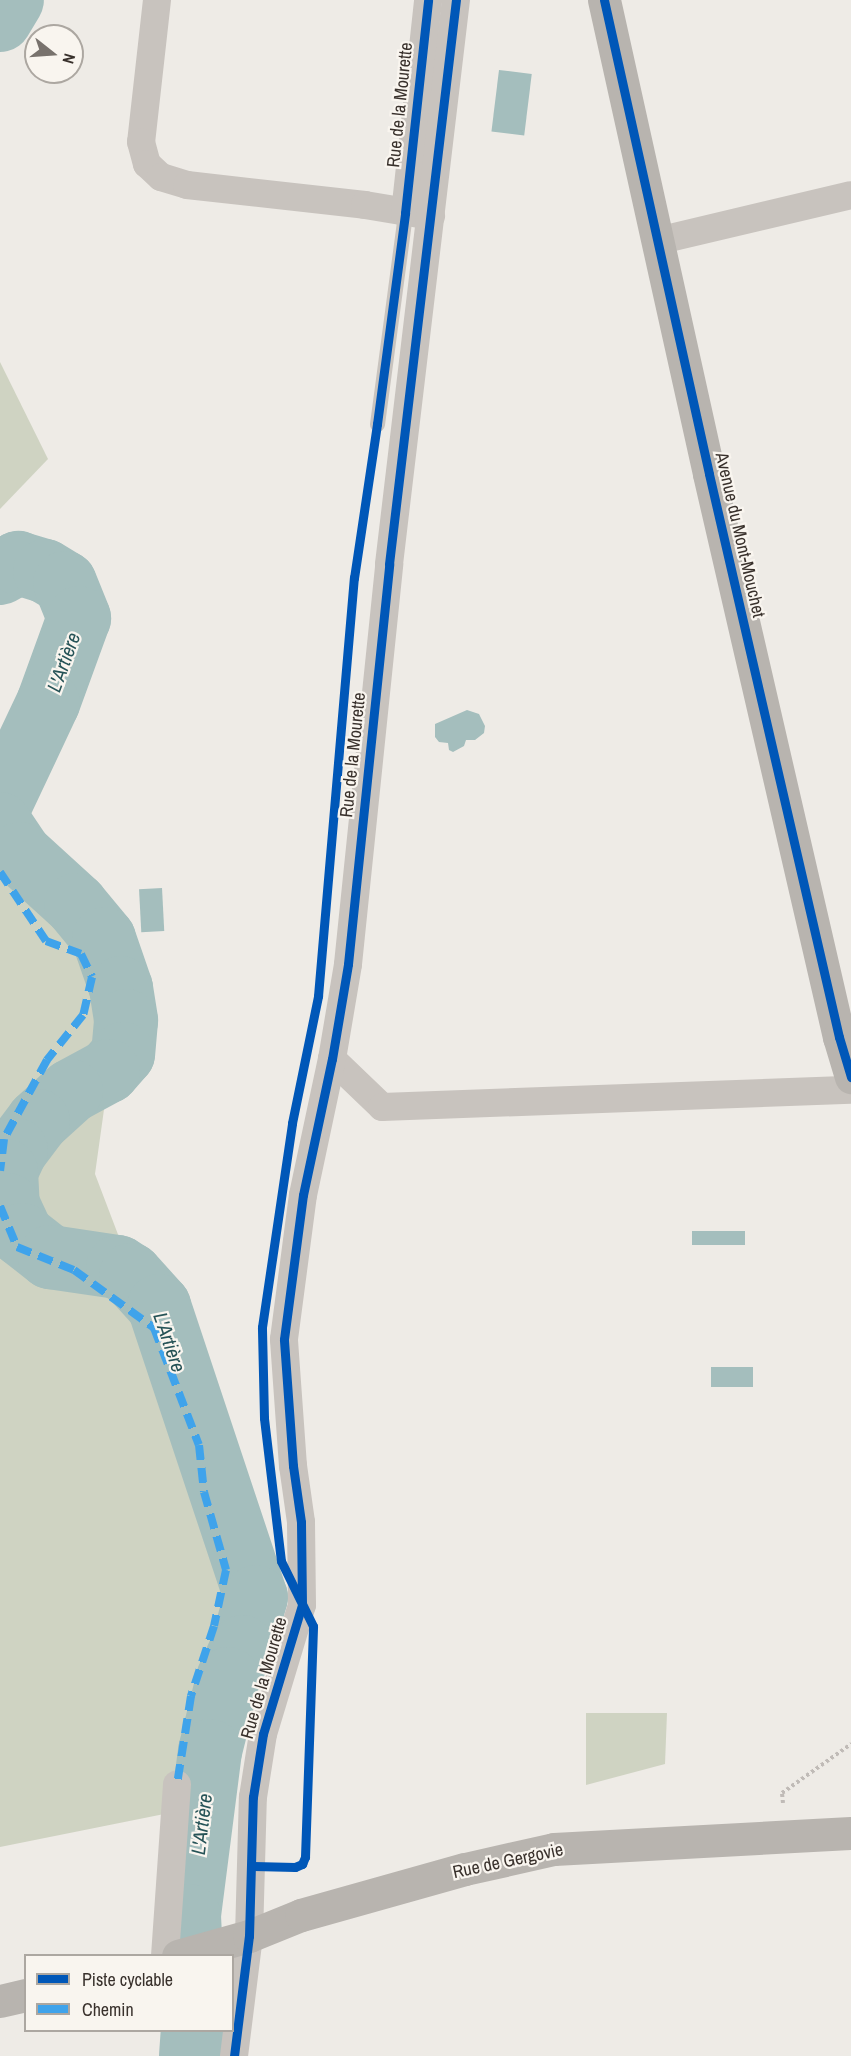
<!DOCTYPE html>
<html>
<head>
<meta charset="utf-8">
<style>
  body { margin:0 }
  #map { position:relative; width:851px; height:2056px; overflow:hidden; background:#eeebe6; font-family:"Archivo Narrow",sans-serif }
  div>[style] { position:absolute }
  .green>* { inset:0; background:#cfd3c2 }
  .water>* { inset:0; background:#a4bebd; transform-origin:0 0 }
  .river>* { height:64px; margin:-32px; padding:0 32px; transform-origin:32px; border-radius:32px; background:#a4bebd }
  .path>* { height:4px; margin-top:-2px; transform-origin:0; background:repeating-linear-gradient(90deg,#c0bbb7 0 3px,transparent 0 6px) }
  .lane>* { height:15px; margin:-7.5px; padding:0 7.5px; transform-origin:7.5px; border-radius:7.5px; background:#c8c3be }
  .street>* { height:28px; margin:-14px; padding:0 14px; transform-origin:14px; border-radius:14px; background:#c8c3be }
  .secondary>* { height:33px; margin:-16.5px; padding:0 16.5px; transform-origin:16.5px; border-radius:16.5px; background:#b8b4af }
  .quiet>* { height:8px; margin-top:-4px; transform-origin:0; background:repeating-linear-gradient(90deg,#3fa3eb 0 15px,transparent 0 23px) }
  .cycleway>* { height:9px; margin:-4.5px; padding:0 4.5px; transform-origin:4.5px; border-radius:4.5px; background:#0057b8 }
  span { translate:-50% -50%; white-space:nowrap; text-align:center; line-height:1.15; -webkit-text-stroke:4.5px #f9f5ef; paint-order:stroke }
  .street-label { font-size:18px; color:#39312c }
  .water-label { font-size:20px; color:#265357; font-style:italic }
  .legend { position:absolute; left:24px; top:1954px; width:210px; height:78px; box-sizing:border-box; background:#f9f5ef; border:2px solid #aca7a1; margin:0; padding:8px 10px; list-style:none; font-size:18px; color:#39312c }
  .legend li { display:flex; align-items:center; gap:12px; height:30px }
  .legend b { width:30px; border:2px solid #aca7a1 }
  .north { position:absolute; left:24px; top:24px; width:60px; height:60px; box-sizing:border-box; background:#f9f5ef; border:2px solid #aca7a1; border-radius:50%; rotate:107deg; font-size:16px; font-weight:700; line-height:24px; text-align:center; color:#39312c }
  .north::after { content:''; display:block; margin:auto; width:21px; height:27px; background:#78726d; clip-path:polygon(50% 0,100% 100%,50% 72%,0 100%) }
</style>
</head>
<body>
<div id="map">
  <div class="green">
    <div style="clip-path:polygon(0 362px,48px 459px,0 509px)"></div>
    <div style="clip-path:polygon(0 823px,121px 988px,95px 1174px,256px 1597px,204px 1806px,0 1847px)"></div>
    <div style="clip-path:polygon(586px 1713px,667px 1713px,665px 1764px,586px 1785px)"></div>
  </div>
  <div class="water">
    <div style="left:499px;top:70px;width:33px;height:62px;rotate:7deg"></div>
    <div style="clip-path:polygon(467px 710px,479px 714px,485px 726px,484px 733px,475px 740px,466px 740px,464px 746px,453px 752px,449px 750px,448px 743px,439px 742px,435px 737px,435px 724px)"></div>
    <div style="left:162px;top:888px;width:43px;height:23px;rotate:87deg"></div>
    <div style="left:745px;top:1231px;width:14px;height:53px;rotate:90deg"></div>
    <div style="left:753px;top:1367px;width:20px;height:42px;rotate:90deg"></div>
  </div>
  <div class="river">
    <div style="left:0;top:20px;width:23px;rotate:-59deg"></div>
    <div style="left:0;top:573px;width:21px;rotate:-29deg"></div>
    <div style="left:18px;top:563px;width:28px;rotate:17deg"></div>
    <div style="left:45px;top:571px;width:23px;rotate:31deg"></div>
    <div style="left:65px;top:583px;width:38px;rotate:68deg"></div>
    <div style="left:79px;top:618px;width:90px;rotate:110deg"></div>
    <div style="left:48px;top:703px;width:113px;rotate:115.2deg"></div>
    <div style="left:0;top:824px;width:36px;rotate:56deg"></div>
    <div style="left:20px;top:854px;width:76px;rotate:42.3deg"></div>
    <div style="left:76px;top:905px;width:44px;rotate:50.5deg"></div>
    <div style="left:104px;top:939px;width:52px;rotate:70.9deg"></div>
    <div style="left:121px;top:988px;width:33px;rotate:81deg"></div>
    <div style="left:126px;top:1021px;width:33px;rotate:95deg"></div>
    <div style="left:123px;top:1054px;width:23px;rotate:131deg"></div>
    <div style="left:108px;top:1071px;width:42px;rotate:151.6deg"></div>
    <div style="left:71px;top:1091px;width:45px;rotate:137.7deg"></div>
    <div style="left:38px;top:1121px;width:36px;rotate:127deg"></div>
    <div style="left:16px;top:1150px;width:23px;rotate:115deg"></div>
    <div style="left:6px;top:1171px;width:34px;rotate:87deg"></div>
    <div style="left:8px;top:1205px;width:33px;rotate:65deg"></div>
    <div style="left:22px;top:1235px;width:36px;rotate:38deg"></div>
    <div style="left:50px;top:1257px;width:69px;rotate:8.4deg"></div>
    <div style="left:118px;top:1267px;width:15px;rotate:32deg"></div>
    <div style="left:131px;top:1275px;width:42px;rotate:47.9deg"></div>
    <div style="left:159px;top:1306px;width:307px;rotate:71.6deg"></div>
    <div style="left:256px;top:1597px;width:52px;rotate:105.6deg"></div>
    <div style="left:242px;top:1647px;width:35px;rotate:114deg"></div>
    <div style="left:228px;top:1679px;width:74px;rotate:104deg"></div>
    <div style="left:210px;top:1751px;width:166px;rotate:97.3deg"></div>
    <div style="left:189px;top:1916px;width:40px;rotate:87.1deg"></div>
    <div style="left:191px;top:2056px;width:26px;rotate:-86deg"></div>
  </div>
  <div class="path">
    <div style="left:783px;top:1803px;width:10px;rotate:-96deg"></div>
    <div style="left:782px;top:1793px;width:85px;rotate:-35.4deg"></div>
  </div>
  <div class="lane">
    <div style="left:377px;top:424px;width:213px;rotate:-82.4deg"></div>
  </div>
  <div class="street">
    <div style="left:157px;top:0;width:143px;rotate:96.4deg"></div>
    <div style="left:141px;top:142px;width:23px;rotate:75deg"></div>
    <div style="left:147px;top:164px;width:19px;rotate:43deg"></div>
    <div style="left:161px;top:177px;width:27px;rotate:17deg"></div>
    <div style="left:187px;top:185px;width:179px;rotate:6.4deg"></div>
    <div style="left:365px;top:205px;width:67px;rotate:9.5deg"></div>
    <div style="left:405px;top:213px;width:214px;rotate:-83.8deg"></div>
    <div style="left:657px;top:241px;width:199px;rotate:-13.3deg"></div>
    <div style="left:332px;top:1059px;width:69px;rotate:43.8deg"></div>
    <div style="left:382px;top:1107px;width:469px;rotate:-2.1deg"></div>
    <div style="left:165px;top:1956px;width:172px;rotate:-86deg"></div>
    <div style="left:234px;top:2056px;width:121px;rotate:-82.9deg"></div>
    <div style="left:249px;top:1936px;width:139px;rotate:-88.4deg"></div>
    <div style="left:253px;top:1797px;width:64px;rotate:-81deg"></div>
    <div style="left:263px;top:1734px;width:135px;rotate:-73.2deg"></div>
    <div style="left:302px;top:1605px;width:83px;rotate:-90.7deg"></div>
    <div style="left:301px;top:1522px;width:57px;rotate:-98.1deg"></div>
    <div style="left:293px;top:1466px;width:127px;rotate:-94.1deg"></div>
    <div style="left:284px;top:1339px;width:145px;rotate:-82.5deg"></div>
    <div style="left:303px;top:1195px;width:139px;rotate:-78deg"></div>
    <div style="left:332px;top:1059px;width:96px;rotate:-80.4deg"></div>
    <div style="left:348px;top:964px;width:402px;rotate:-84.1deg"></div>
    <div style="left:389px;top:564px;width:568px;rotate:-83.23deg"></div>
  </div>
  <div class="secondary">
    <div style="left:604px;top:0;width:485px;rotate:77.5deg"></div>
    <div style="left:709px;top:474px;width:578px;rotate:77deg"></div>
    <div style="left:839px;top:1037px;width:42px;rotate:73.3deg"></div>
    <div style="left:178px;top:1956px;width:74px;rotate:-15.7deg"></div>
    <div style="left:249px;top:1936px;width:56px;rotate:-22deg"></div>
    <div style="left:301px;top:1915px;width:170px;rotate:-15.7deg"></div>
    <div style="left:465px;top:1869px;width:91px;rotate:-12.7deg"></div>
    <div style="left:554px;top:1849px;width:297px;rotate:-3.1deg"></div>
    <div style="left:0;top:2001px;width:27px;rotate:-13deg"></div>
  </div>
  <div class="quiet">
    <div style="left:0;top:872px;width:83px;rotate:56.3deg"></div>
    <div style="left:46px;top:941px;width:37px;rotate:20deg"></div>
    <div style="left:81px;top:954px;width:25px;rotate:64deg"></div>
    <div style="left:92px;top:977px;width:39px;rotate:103deg"></div>
    <div style="left:83px;top:1015px;width:58px;rotate:128.7deg"></div>
    <div style="left:47px;top:1060px;width:90px;rotate:118.6deg"></div>
    <div style="left:4px;top:1139px;width:32px;rotate:97deg"></div>
    <div style="left:0;top:1206px;width:44px;rotate:67.5deg"></div>
    <div style="left:17px;top:1247px;width:61px;rotate:22deg"></div>
    <div style="left:74px;top:1270px;width:99px;rotate:35.9deg"></div>
    <div style="left:154px;top:1328px;width:125px;rotate:69deg"></div>
    <div style="left:199px;top:1445px;width:47px;rotate:83.9deg"></div>
    <div style="left:204px;top:1492px;width:81px;rotate:74.2deg"></div>
    <div style="left:226px;top:1570px;width:57px;rotate:102.1deg"></div>
    <div style="left:214px;top:1626px;width:74px;rotate:108.2deg"></div>
    <div style="left:191px;top:1696px;width:89px;rotate:99deg"></div>
  </div>
  <div class="cycleway">
    <div style="left:604px;top:0;width:485px;rotate:77.5deg"></div>
    <div style="left:709px;top:474px;width:578px;rotate:77deg"></div>
    <div style="left:839px;top:1037px;width:42px;rotate:73.3deg"></div>
    <div style="left:251px;top:1866px;width:44px;rotate:1.3deg"></div>
    <div style="left:295px;top:1867px;width:8px;rotate:-23deg"></div>
    <div style="left:302px;top:1864px;width:8px;rotate:-67deg"></div>
    <div style="left:305px;top:1857px;width:231px;rotate:-88deg"></div>
    <div style="left:313px;top:1626px;width:72px;rotate:-116.2deg"></div>
    <div style="left:281px;top:1561px;width:144px;rotate:-96.8deg"></div>
    <div style="left:264px;top:1418px;width:91px;rotate:-91.3deg"></div>
    <div style="left:262px;top:1327px;width:206px;rotate:-81.6deg"></div>
    <div style="left:292px;top:1123px;width:130px;rotate:-78.4deg"></div>
    <div style="left:318px;top:996px;width:420px;rotate:-85.1deg"></div>
    <div style="left:354px;top:578px;width:156px;rotate:-81.5deg"></div>
    <div style="left:377px;top:424px;width:213px;rotate:-82.4deg"></div>
    <div style="left:405px;top:213px;width:214px;rotate:-83.8deg"></div>
    <div style="left:234px;top:2056px;width:121px;rotate:-82.9deg"></div>
    <div style="left:249px;top:1936px;width:139px;rotate:-88.4deg"></div>
    <div style="left:253px;top:1797px;width:64px;rotate:-81deg"></div>
    <div style="left:263px;top:1734px;width:135px;rotate:-73.2deg"></div>
    <div style="left:302px;top:1605px;width:83px;rotate:-90.7deg"></div>
    <div style="left:301px;top:1522px;width:57px;rotate:-98.1deg"></div>
    <div style="left:293px;top:1466px;width:127px;rotate:-94.1deg"></div>
    <div style="left:284px;top:1339px;width:145px;rotate:-82.5deg"></div>
    <div style="left:303px;top:1195px;width:139px;rotate:-78deg"></div>
    <div style="left:332px;top:1059px;width:96px;rotate:-80.4deg"></div>
    <div style="left:348px;top:964px;width:402px;rotate:-84.1deg"></div>
    <div style="left:389px;top:564px;width:568px;rotate:-83.23deg"></div>
  </div>
  <div class="street-label">
    <span style="left:400px;top:105px;rotate:-84deg">Rue de la Mourette</span>
    <span style="left:740px;top:535px;rotate:77deg">Avenue du Mont-Mouchet</span>
    <span style="left:353px;top:755px;rotate:-84deg">Rue de la Mourette</span>
    <span style="left:264px;top:1678px;rotate:-74deg">Rue de la Mourette</span>
    <span style="left:508px;top:1861px;rotate:-12deg">Rue de Gergovie</span>
  </div>
  <div class="water-label">
    <span style="left:63px;top:662px;rotate:-70deg">L'Artière</span>
    <span style="left:170px;top:1342px;rotate:71deg">L'Artière</span>
    <span style="left:201px;top:1824px;rotate:-83deg">L'Artière</span>
  </div>
  <ul class="legend">
  <li><b style="height:8px;background:#0057b8"></b>Piste cyclable</li>
  <li><b style="height:8px;background:#3fa3eb"></b>Chemin</li>
  </ul>
  <div class="north">N</div>
</div>
</body>
</html>
